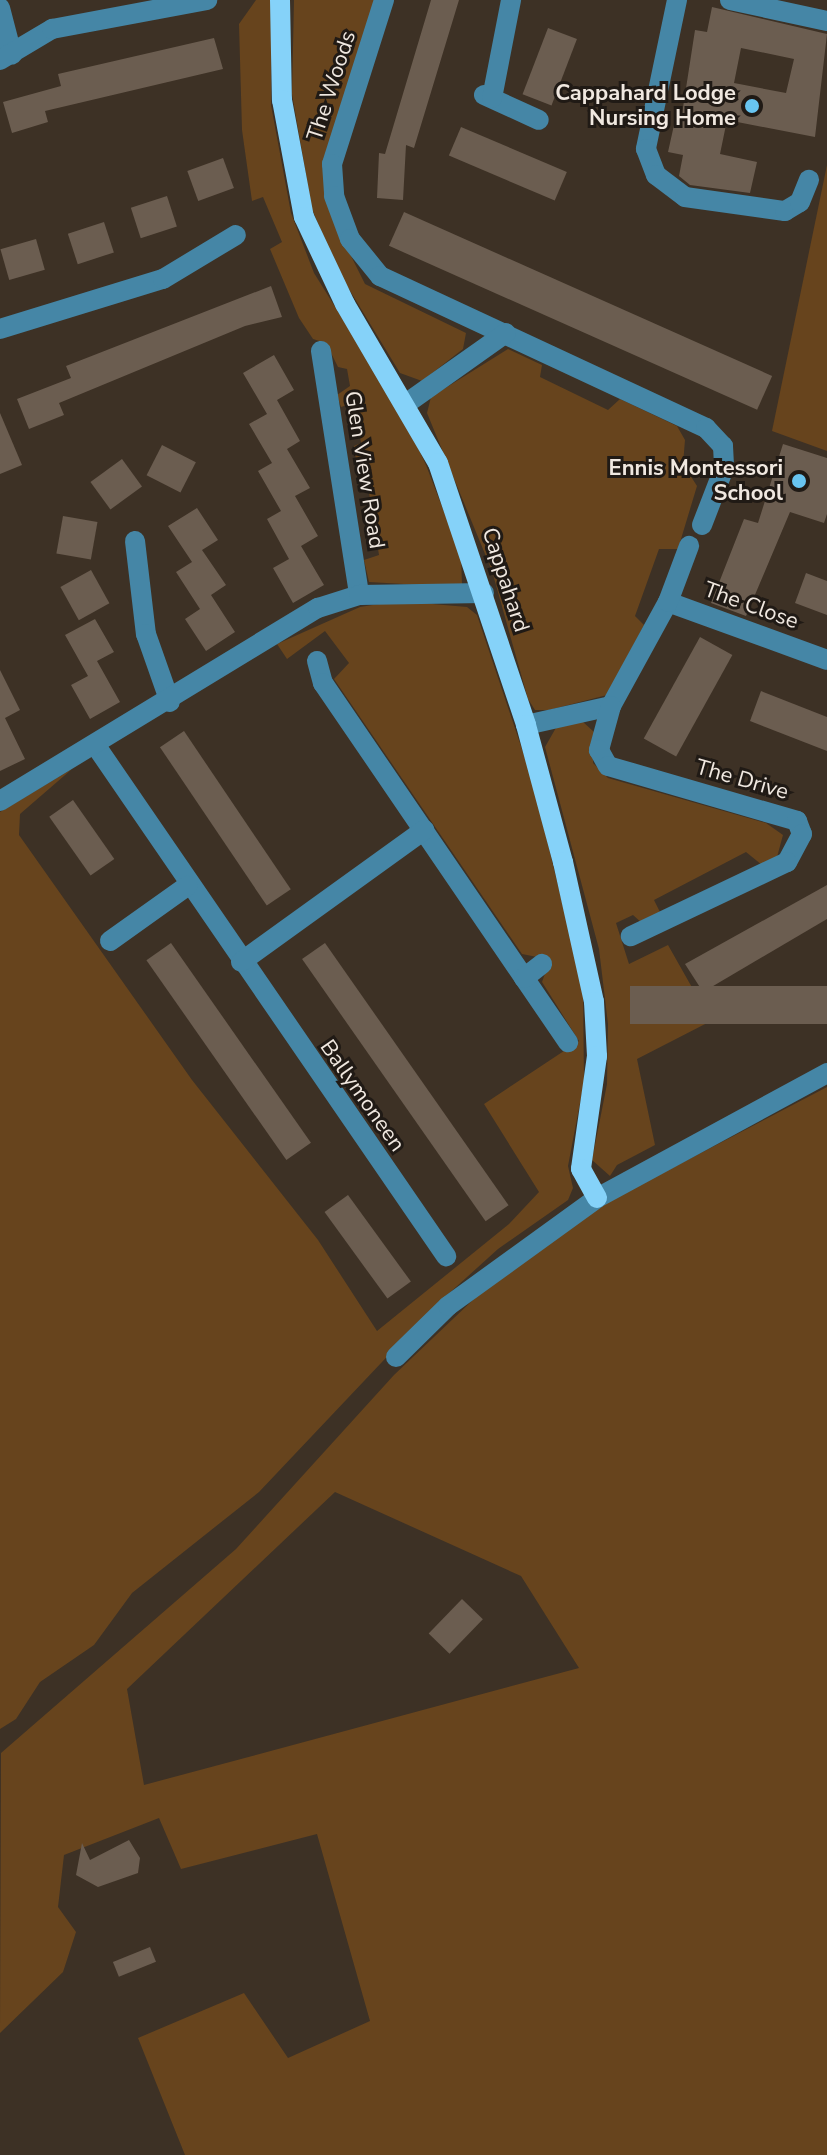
<!DOCTYPE html>
<html>
<head>
<meta charset="utf-8">
<style>
  body { margin:0 }
  #map { position:relative; width:827px; height:2155px; overflow:hidden; background:#3d3125; font-family:"Nunito Sans",sans-serif }
  div>[style] { position:absolute }
  .green>* { inset:0; background:#67441d }
  .building>* { inset:0; background:#6b5d50; transform-origin:0 0 }
  .minor>* { height:20px; margin:-10px; padding:0 10px; transform-origin:10px; border-radius:10px; background:#4586a6 }
  .major>* { height:20px; margin:-10px; padding:0 10px; transform-origin:10px; border-radius:10px; background:#85d2f9 }
  .dots>* { width:22px; height:22px; translate:-50% -50%; box-sizing:border-box; border:4px solid #201a15; border-radius:50% }
  span { translate:-50% -50%; white-space:nowrap; text-align:center; line-height:1.15; -webkit-text-stroke:6px #201a15; paint-order:stroke }
  .street-label { font-size:22px; color:#f0e8e0 }
  .poi-label { font-size:22px; color:#f0e8e0; font-weight:700 }
  .right { translate:-100% -50%; text-align:right }
</style>
</head>
<body>
<div id="map">
  <div class="green">
    <div style="clip-path:polygon(256px 0,271px 0,271px 105px,291px 213px,314px 273px,403px 416px,426px 465px,461px 556px,462px 584px,455px 587px,369px 582px,364px 560px,379px 555px,367px 480px,359px 481px,354px 446px,361px 443px,354px 403px,341px 407px,337px 395px,350px 386px,347px 369px,338px 367px,326px 343px,313px 339px,299px 318px,270px 249px,282px 242px,263px 197px,252px 201px,242px 130px,239px 24px)"></div>
    <div style="clip-path:polygon(294px 0,375px 0,323px 175px,336px 226px,365px 284px,466px 333px,463px 349px,422px 381px,400px 373px,338px 271px,312px 209px,292px 94px)"></div>
    <div style="clip-path:polygon(827px 165px,827px 451px,772px 431px)"></div>
    <div style="clip-path:polygon(508px 349px,542px 365px,540px 377px,608px 410px,620px 399px,677px 426px,685px 440px,683px 464px,697px 486px,678px 549px,659px 549px,635px 616px,644px 625px,607px 695px,549px 710px,535px 710px,528px 699px,492px 571px,427px 413px,431px 397px)"></div>
    <div style="clip-path:polygon(398px 601px,467px 607px,477px 615px,532px 779px,583px 988px,584px 1082px,568px 1166px,573px 1188px,568px 1200px,498px 1249px,435px 1306px,259px 1492px,132px 1593px,94px 1645px,40px 1682px,16px 1719px,0 1729px,0 812px,72px 769px,20px 814px,19px 835px,192px 1080px,318px 1240px,377px 1331px,509px 1224px,539px 1192px,484px 1104px,579px 1041px,542px 982px,547px 968px,542px 958px,522px 954px,334px 679px,349px 663px,325px 631px,287px 659px,277px 644px,360px 607px)"></div>
    <div style="clip-path:polygon(582px 721px,594px 732px,593px 763px,608px 778px,766px 823px,783px 835px,777px 857px,762px 865px,746px 852px,654px 900px,660px 912px,643px 924px,633px 915px,616px 923px,629px 964px,668px 945px,711px 1021px,637px 1059px,655px 1145px,617px 1165px,610px 1176px,592px 1160px,607px 1084px,608px 1024px,599px 949px,545px 747px,557px 726px)"></div>
    <div style="clip-path:polygon(evenodd,827px 1087px,827px 2155px,185px 2155px,138px 2038px,244px 1993px,288px 2058px,370px 2021px,317px 1834px,181px 1869px,159px 1818px,64px 1855px,58px 1907px,76px 1932px,63px 1972px,0 2033px,1px 1753px,236px 1549px,394px 1375px,515px 1260px,563px 1225px,827px 1087px,335px 1492px,521px 1576px,579px 1668px,144px 1785px,127px 1689px,335px 1492px)"></div>
  </div>
  <div class="building">
    <div style="clip-path:polygon(431px 0,459px 0,414px 148px,406px 145px,403px 200px,377px 198px,379px 153px,385px 154px)"></div>
    <div style="clip-path:polygon(evenodd,712px 7px,827px 34px,815px 137px,727px 120px,720px 154px,757px 162px,750px 193px,690px 185px,679px 176px,683px 155px,668px 152px,674px 125px,680px 127px,695px 30px,707px 32px,712px 7px,741px 48px,794px 59px,786px 93px,734px 83px,741px 48px)"></div>
    <div style="left:548px;top:28px;width:31px;height:71px;rotate:21deg"></div>
    <div style="clip-path:polygon(214px 38px,223px 69px,45px 111px,48px 122px,12px 133px,3px 102px,61px 86px,58px 74px)"></div>
    <div style="left:461px;top:127px;width:115px;height:31px;rotate:23deg"></div>
    <div style="left:223px;top:158px;width:32px;height:38px;rotate:70deg"></div>
    <div style="left:167px;top:196px;width:32px;height:38px;rotate:72deg"></div>
    <div style="left:404px;top:212px;width:403px;height:37px;rotate:24deg"></div>
    <div style="left:104px;top:222px;width:32px;height:38px;rotate:72deg"></div>
    <div style="left:36px;top:239px;width:32px;height:37px;rotate:74deg"></div>
    <div style="clip-path:polygon(271px 286px,282px 317px,245px 326px,59px 403px,64px 415px,29px 429px,17px 399px,71px 378px,66px 366px)"></div>
    <div style="clip-path:polygon(274px 355px,294px 390px,277px 400px,300px 441px,287px 449px,310px 488px,295px 496px,318px 536px,301px 546px,324px 585px,293px 603px,273px 568px,289px 559px,267px 519px,281px 511px,258px 471px,272px 463px,249px 424px,267px 414px,243px 373px)"></div>
    <div style="clip-path:polygon(0 413px,22px 465px,0 474px)"></div>
    <div style="clip-path:polygon(783px 444px,827px 458px,827px 514px,824px 523px,790px 512px,746px 616px,711px 603px,744px 519px,758px 523px)"></div>
    <div style="left:162px;top:445px;width:38px;height:34px;rotate:27deg"></div>
    <div style="left:122px;top:459px;width:34px;height:39px;rotate:54deg"></div>
    <div style="clip-path:polygon(197px 508px,218px 540px,202px 550px,226px 585px,211px 595px,235px 632px,206px 651px,185px 619px,200px 609px,176px 572px,192px 562px,168px 526px)"></div>
    <div style="left:63px;top:516px;width:35px;height:38px;rotate:10deg"></div>
    <div style="left:91px;top:570px;width:38px;height:35px;rotate:61deg"></div>
    <div style="clip-path:polygon(806px 573px,827px 581px,827px 615px,795px 603px)"></div>
    <div style="clip-path:polygon(95px 619px,114px 652px,97px 661px,120px 702px,90px 719px,71px 685px,88px 676px,65px 635px)"></div>
    <div style="left:700px;top:637px;width:37px;height:116px;rotate:29deg"></div>
    <div style="clip-path:polygon(0 670px,20px 710px,5px 718px,25px 759px,0 771px)"></div>
    <div style="clip-path:polygon(761px 691px,827px 717px,827px 751px,750px 721px)"></div>
    <div style="left:184px;top:731px;width:191px;height:29px;rotate:56deg"></div>
    <div style="left:73px;top:800px;width:72px;height:29px;rotate:55deg"></div>
    <div style="clip-path:polygon(827px 885px,827px 919px,703px 992px,685px 964px)"></div>
    <div style="left:171px;top:943px;width:244px;height:30px;rotate:55deg"></div>
    <div style="left:325px;top:943px;width:320px;height:28px;rotate:55deg"></div>
    <div style="left:827px;top:986px;width:38px;height:197px;rotate:90deg"></div>
    <div style="left:348px;top:1195px;width:107px;height:29px;rotate:54deg"></div>
    <div style="left:462px;top:1599px;width:29px;height:48px;rotate:44deg"></div>
    <div style="clip-path:polygon(129px 1840px,140px 1858px,138px 1873px,98px 1887px,76px 1875px,82px 1843px,90px 1860px)"></div>
    <div style="left:150px;top:1947px;width:16px;height:40px;rotate:68deg"></div>
  </div>
  <div class="minor">
    <div style="left:384px;top:0;width:172px;rotate:107.6deg"></div>
    <div style="left:332px;top:164px;width:32px;rotate:86deg"></div>
    <div style="left:334px;top:196px;width:46px;rotate:69.6deg"></div>
    <div style="left:350px;top:239px;width:48px;rotate:51deg"></div>
    <div style="left:380px;top:276px;width:360px;rotate:25deg"></div>
    <div style="left:706px;top:428px;width:25px;rotate:47deg"></div>
    <div style="left:723px;top:446px;width:22px;rotate:87deg"></div>
    <div style="left:724px;top:468px;width:61px;rotate:111.1deg"></div>
    <div style="left:677px;top:0;width:152px;rotate:101.8deg"></div>
    <div style="left:646px;top:149px;width:28px;rotate:69deg"></div>
    <div style="left:656px;top:175px;width:36px;rotate:37deg"></div>
    <div style="left:685px;top:197px;width:101px;rotate:8deg"></div>
    <div style="left:785px;top:211px;width:17px;rotate:-31deg"></div>
    <div style="left:800px;top:202px;width:24px;rotate:-68deg"></div>
    <div style="left:730px;top:0;width:99px;rotate:12.2deg"></div>
    <div style="left:0;top:8px;width:48px;rotate:75.4deg"></div>
    <div style="left:0;top:60px;width:61px;rotate:-30.8deg"></div>
    <div style="left:52px;top:29px;width:158px;rotate:-10.6deg"></div>
    <div style="left:484px;top:95px;width:60px;rotate:24.4deg"></div>
    <div style="left:492px;top:98px;width:100px;rotate:-79deg"></div>
    <div style="left:0;top:329px;width:170px;rotate:-17.1deg"></div>
    <div style="left:163px;top:279px;width:85px;rotate:-31.1deg"></div>
    <div style="left:321px;top:351px;width:247px;rotate:81.1deg"></div>
    <div style="left:407px;top:403px;width:121px;rotate:-35.3deg"></div>
    <div style="left:135px;top:541px;width:94px;rotate:83.3deg"></div>
    <div style="left:146px;top:634px;width:72px;rotate:70.6deg"></div>
    <div style="left:668px;top:602px;width:169px;rotate:20deg"></div>
    <div style="left:317px;top:661px;width:23px;rotate:75deg"></div>
    <div style="left:323px;top:683px;width:435px;rotate:55.7deg"></div>
    <div style="left:611px;top:706px;width:119px;rotate:-61.3deg"></div>
    <div style="left:668px;top:602px;width:60px;rotate:-69.4deg"></div>
    <div style="left:526px;top:725px;width:87px;rotate:-12.6deg"></div>
    <div style="left:611px;top:706px;width:46px;rotate:105.3deg"></div>
    <div style="left:599px;top:750px;width:18px;rotate:61deg"></div>
    <div style="left:608px;top:766px;width:197px;rotate:16.2deg"></div>
    <div style="left:797px;top:821px;width:14px;rotate:69deg"></div>
    <div style="left:802px;top:834px;width:32px;rotate:118deg"></div>
    <div style="left:787px;top:862px;width:173px;rotate:154.6deg"></div>
    <div style="left:96px;top:746px;width:619px;rotate:55.54deg"></div>
    <div style="left:0;top:801px;width:372px;rotate:-31.3deg"></div>
    <div style="left:318px;top:608px;width:43px;rotate:-17.6deg"></div>
    <div style="left:359px;top:595px;width:125px;rotate:-0.9deg"></div>
    <div style="left:110px;top:941px;width:95px;rotate:-35.5deg"></div>
    <div style="left:241px;top:962px;width:226px;rotate:-35.8deg"></div>
    <div style="left:524px;top:978px;width:23px;rotate:-38deg"></div>
    <div style="left:396px;top:1357px;width:73px;rotate:-44.4deg"></div>
    <div style="left:448px;top:1306px;width:184px;rotate:-35.9deg"></div>
    <div style="left:597px;top:1198px;width:262px;rotate:-28.5deg"></div>
  </div>
  <div class="major">
    <div style="left:280px;top:0;width:100px;rotate:88.9deg"></div>
    <div style="left:282px;top:100px;width:119px;rotate:79.4deg"></div>
    <div style="left:304px;top:217px;width:96px;rotate:64.8deg"></div>
    <div style="left:345px;top:304px;width:184px;rotate:59.7deg"></div>
    <div style="left:438px;top:463px;width:276px;rotate:71.4deg"></div>
    <div style="left:526px;top:725px;width:142px;rotate:74.9deg"></div>
    <div style="left:563px;top:862px;width:143px;rotate:77.5deg"></div>
    <div style="left:594px;top:1002px;width:54px;rotate:86.8deg"></div>
    <div style="left:597px;top:1056px;width:114px;rotate:98.1deg"></div>
    <div style="left:581px;top:1169px;width:33px;rotate:61deg"></div>
  </div>
  <div class="dots">
    <div style="left:752px;top:106px;background:#68c4f0"></div>
    <div style="left:799px;top:481px;background:#68c4f0"></div>
  </div>
  <div class="street-label">
    <span style="left:332px;top:86px;rotate:-72deg">The Woods</span>
    <span style="left:364px;top:470px;rotate:81deg">Glen View Road</span>
    <span style="left:505px;top:580px;rotate:72deg">Cappahard</span>
    <span style="left:751px;top:606px;rotate:20deg">The Close</span>
    <span style="left:742px;top:780px;rotate:16deg">The Drive</span>
    <span style="left:362px;top:1096px;rotate:55deg">Ballymoneen</span>
  </div>
  <div class="poi-label">
    <span class="right" style="left:736px;top:106px">Cappahard Lodge<br>Nursing Home</span>
    <span class="right" style="left:783px;top:481px">Ennis Montessori<br>School</span>
  </div>
</div>
</body>
</html>
